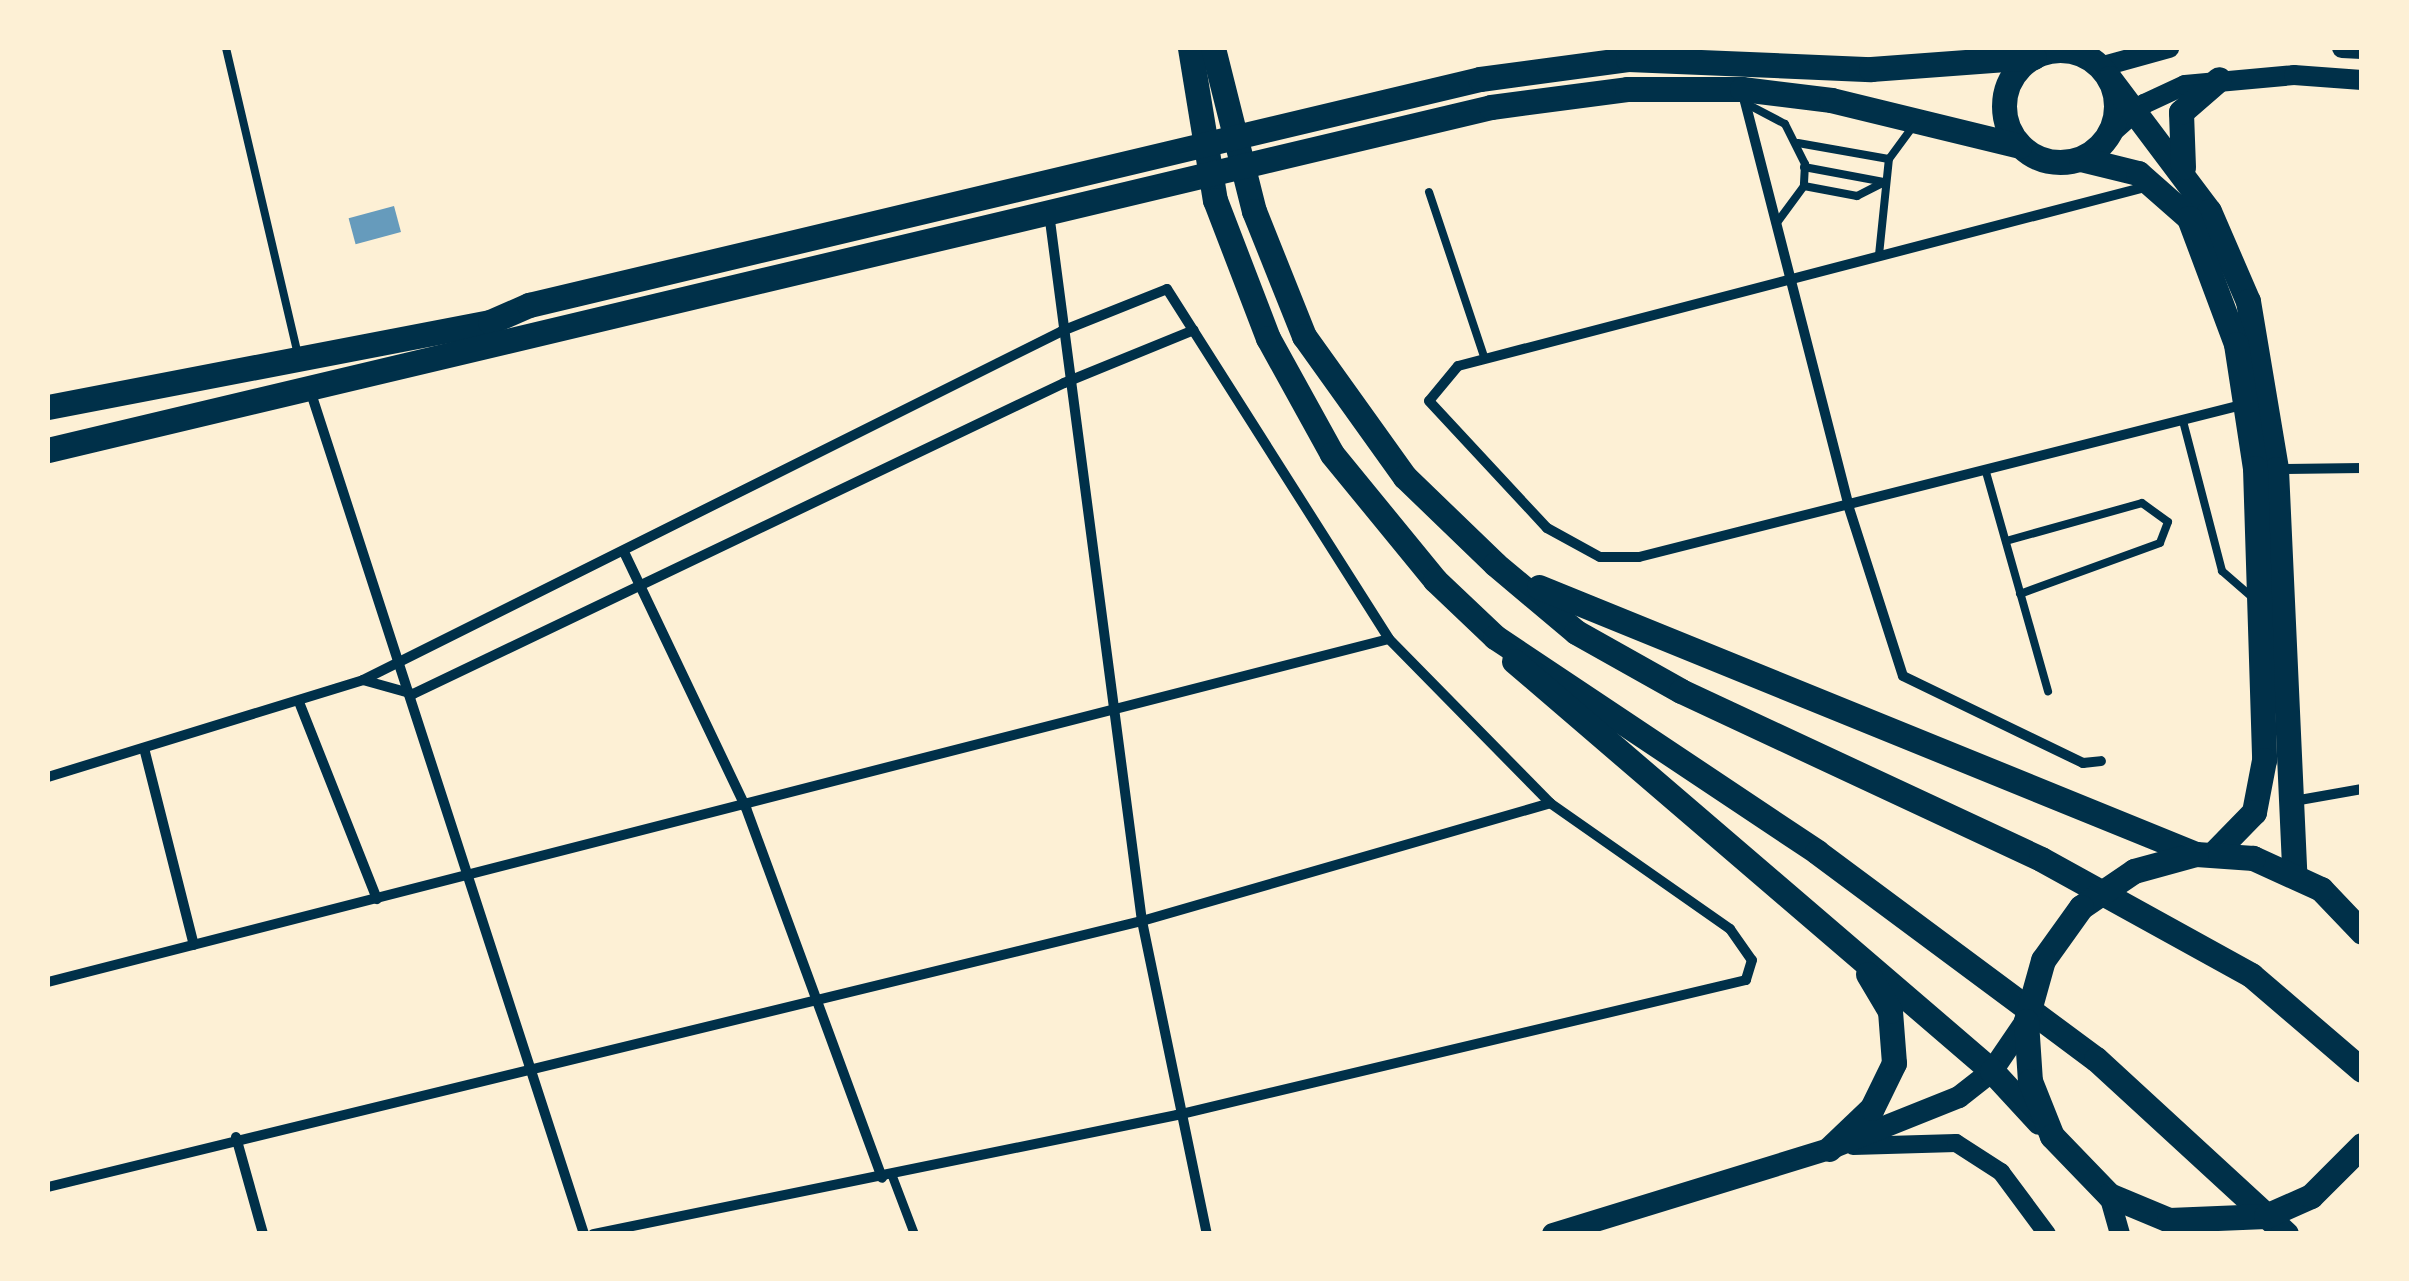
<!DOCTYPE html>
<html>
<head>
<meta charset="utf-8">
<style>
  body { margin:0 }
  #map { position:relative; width:2409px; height:1281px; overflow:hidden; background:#fdf0d5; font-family:Raleway,sans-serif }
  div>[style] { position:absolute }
  .water>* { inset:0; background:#669bbc; transform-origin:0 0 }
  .service>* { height:8px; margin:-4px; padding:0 4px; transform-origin:4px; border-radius:4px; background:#003049 }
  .pedestrian>* { height:9px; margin:-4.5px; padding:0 4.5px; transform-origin:4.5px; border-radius:4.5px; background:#003049 }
  .minor>* { height:10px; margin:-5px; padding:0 5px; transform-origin:5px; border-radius:5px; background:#003049 }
  .tertiary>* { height:18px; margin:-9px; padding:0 9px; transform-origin:9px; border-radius:9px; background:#003049 }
  .secondary>* { height:20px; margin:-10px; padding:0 10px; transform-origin:10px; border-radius:10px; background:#003049 }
  .primary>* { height:22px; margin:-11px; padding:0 11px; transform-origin:11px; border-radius:11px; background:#003049 }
  .trunk>* { height:25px; margin:-12.5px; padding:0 12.5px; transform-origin:12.5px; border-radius:12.5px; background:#003049 }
  .trunk>.ring { margin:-12.5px; padding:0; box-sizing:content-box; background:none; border:25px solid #003049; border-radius:50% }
  span { translate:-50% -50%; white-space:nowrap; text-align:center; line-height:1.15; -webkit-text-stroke:8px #fdf0d5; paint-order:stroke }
  .frame { position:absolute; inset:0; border:50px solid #fdf0d5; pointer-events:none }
</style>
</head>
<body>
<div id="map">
  <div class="water">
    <div style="left:394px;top:206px;width:27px;height:47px;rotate:75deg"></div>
  </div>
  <div class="service">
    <div style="left:226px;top:48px;width:315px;rotate:76.8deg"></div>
    <div style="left:1745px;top:103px;width:45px;rotate:27.7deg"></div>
    <div style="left:1785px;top:124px;width:45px;rotate:63.4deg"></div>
    <div style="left:1805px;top:164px;width:22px;rotate:93deg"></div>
    <div style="left:1804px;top:186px;width:47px;rotate:126.4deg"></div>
    <div style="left:1798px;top:143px;width:92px;rotate:10deg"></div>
    <div style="left:1804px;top:167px;width:81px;rotate:10.6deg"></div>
    <div style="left:1804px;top:186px;width:54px;rotate:10.7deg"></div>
    <div style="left:1857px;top:196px;width:30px;rotate:-27deg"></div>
    <div style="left:1429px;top:192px;width:176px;rotate:71.5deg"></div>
    <div style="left:1879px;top:255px;width:97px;rotate:-84.1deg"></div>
    <div style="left:1889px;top:159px;width:42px;rotate:-53.7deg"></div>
    <div style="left:2183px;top:421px;width:155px;rotate:75.4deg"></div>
    <div style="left:2222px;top:571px;width:40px;rotate:41deg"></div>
    <div style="left:1986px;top:472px;width:228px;rotate:74.2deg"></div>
    <div style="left:2006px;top:541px;width:141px;rotate:-15.6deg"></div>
    <div style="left:2142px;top:503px;width:32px;rotate:36deg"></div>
    <div style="left:2168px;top:522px;width:22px;rotate:111deg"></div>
    <div style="left:2160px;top:543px;width:149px;rotate:160deg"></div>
  </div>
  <div class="pedestrian">
    <div style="left:892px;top:1176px;width:62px;rotate:69.2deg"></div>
  </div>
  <div class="minor">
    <div style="left:1742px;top:90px;width:431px;rotate:75.6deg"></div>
    <div style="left:1849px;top:508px;width:176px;rotate:72.2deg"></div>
    <div style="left:1903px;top:676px;width:200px;rotate:25.8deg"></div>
    <div style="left:2083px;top:763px;width:18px;rotate:-6deg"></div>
    <div style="left:2149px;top:186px;width:714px;rotate:165.4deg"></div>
    <div style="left:1458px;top:366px;width:45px;rotate:129.6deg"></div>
    <div style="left:1429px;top:401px;width:173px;rotate:47.1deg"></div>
    <div style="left:1547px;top:528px;width:60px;rotate:28.7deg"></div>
    <div style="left:1600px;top:557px;width:39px"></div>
    <div style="left:1639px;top:557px;width:622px;rotate:-14.15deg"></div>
    <div style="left:1049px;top:213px;width:714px;rotate:82.52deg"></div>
    <div style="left:1142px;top:921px;width:320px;rotate:78.3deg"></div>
    <div style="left:310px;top:390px;width:887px;rotate:72.01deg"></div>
    <div style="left:2278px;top:469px;width:84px;rotate:-0.7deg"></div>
    <div style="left:624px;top:552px;width:284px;rotate:64.5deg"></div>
    <div style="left:746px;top:808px;width:394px;rotate:69.8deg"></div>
    <div style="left:363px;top:680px;width:52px;rotate:15.6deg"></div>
    <div style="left:413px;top:694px;width:721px;rotate:-25.54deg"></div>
    <div style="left:1064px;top:383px;width:140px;rotate:-22.2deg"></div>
    <div style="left:299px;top:702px;width:212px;rotate:68.4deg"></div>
    <div style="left:144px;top:748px;width:203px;rotate:75.8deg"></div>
    <div style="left:48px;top:777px;width:330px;rotate:-17.1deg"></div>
    <div style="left:363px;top:680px;width:781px;rotate:-26.53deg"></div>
    <div style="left:1062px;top:331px;width:113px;rotate:-21.8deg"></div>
    <div style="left:1167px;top:289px;width:414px;rotate:57.6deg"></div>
    <div style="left:1389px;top:639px;width:230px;rotate:45.5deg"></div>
    <div style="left:1550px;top:803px;width:220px;rotate:35deg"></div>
    <div style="left:1730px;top:929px;width:38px;rotate:55deg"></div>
    <div style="left:1752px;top:960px;width:21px;rotate:107deg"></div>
    <div style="left:1746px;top:980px;width:585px;rotate:166.65deg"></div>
    <div style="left:1177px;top:1115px;width:596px;rotate:168.48deg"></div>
    <div style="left:2294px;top:801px;width:69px;rotate:-10deg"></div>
    <div style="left:48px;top:982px;width:1384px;rotate:-14.35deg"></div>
    <div style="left:236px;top:1137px;width:101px;rotate:74.4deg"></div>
    <div style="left:48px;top:1187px;width:1126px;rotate:-13.67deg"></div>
    <div style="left:1142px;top:921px;width:425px;rotate:-16.1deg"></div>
  </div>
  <div class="tertiary">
    <div style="left:1853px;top:1146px;width:103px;rotate:-1.7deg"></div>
    <div style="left:1956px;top:1143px;width:54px;rotate:32.8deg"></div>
    <div style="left:2001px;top:1172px;width:77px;rotate:53.4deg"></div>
  </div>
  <div class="secondary">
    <div style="left:2342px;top:48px;width:20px;rotate:3deg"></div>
    <div style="left:2100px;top:67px;width:72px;rotate:-15.4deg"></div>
    <div style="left:2107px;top:137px;width:50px;rotate:-41.7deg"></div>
    <div style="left:2144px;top:104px;width:45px;rotate:-24.9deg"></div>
    <div style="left:2185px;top:85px;width:109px;rotate:-5.2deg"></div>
    <div style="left:2294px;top:75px;width:68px;rotate:4.2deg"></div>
    <div style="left:2109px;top:1195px;width:41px;rotate:74.2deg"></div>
  </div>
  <div class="primary">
    <div style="left:1553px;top:1234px;width:289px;rotate:-17.1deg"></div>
    <div style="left:1829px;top:1149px;width:140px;rotate:-21.8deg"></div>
    <div style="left:1959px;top:1097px;width:42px;rotate:-38.2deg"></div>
    <div style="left:1992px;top:1071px;width:60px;rotate:-55.8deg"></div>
  </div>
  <div class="trunk">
    <div style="left:1190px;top:48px;width:154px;rotate:80.7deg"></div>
    <div style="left:1215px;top:200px;width:148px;rotate:69deg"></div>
    <div style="left:1268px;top:338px;width:132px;rotate:61.1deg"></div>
    <div style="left:1332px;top:454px;width:163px;rotate:50.7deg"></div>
    <div style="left:1435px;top:580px;width:83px;rotate:43.5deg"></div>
    <div style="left:1495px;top:637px;width:387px;rotate:33.7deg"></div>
    <div style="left:1817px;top:852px;width:347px;rotate:36.6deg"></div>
    <div style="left:2096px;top:1059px;width:258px;rotate:42.6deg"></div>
    <div style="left:1213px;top:48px;width:168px;rotate:75.9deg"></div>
    <div style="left:1254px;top:211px;width:135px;rotate:68.2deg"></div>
    <div style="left:1304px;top:336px;width:173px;rotate:54.4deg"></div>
    <div style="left:1405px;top:477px;width:125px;rotate:44deg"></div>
    <div style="left:1495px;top:564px;width:106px;rotate:40deg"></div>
    <div style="left:1576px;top:632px;width:120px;rotate:29.3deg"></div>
    <div style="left:1681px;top:691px;width:397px;rotate:25deg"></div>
    <div style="left:2041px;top:859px;width:240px;rotate:28.9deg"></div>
    <div style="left:2251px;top:975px;width:146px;rotate:40.6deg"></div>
    <div class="ring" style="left:2004px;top:50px;width:87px;height:87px"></div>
    <div style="left:2109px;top:78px;width:166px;rotate:53.1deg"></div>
    <div style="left:2209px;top:211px;width:98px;rotate:66.6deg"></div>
    <div style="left:2248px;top:301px;width:170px;rotate:80.5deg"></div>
    <div style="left:2276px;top:469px;width:401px;rotate:87.4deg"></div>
    <div style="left:2081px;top:159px;width:59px;rotate:13.8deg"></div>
    <div style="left:2138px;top:173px;width:68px;rotate:41.4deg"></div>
    <div style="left:2189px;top:218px;width:134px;rotate:69.5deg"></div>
    <div style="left:2236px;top:344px;width:125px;rotate:81.3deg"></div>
    <div style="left:2255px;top:468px;width:292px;rotate:88.2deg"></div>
    <div style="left:2264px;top:760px;width:53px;rotate:100.9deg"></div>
    <div style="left:2254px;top:812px;width:59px;rotate:134.3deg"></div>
    <div style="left:2183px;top:167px;width:55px;rotate:-92.1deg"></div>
    <div style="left:2181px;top:112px;width:50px;rotate:-41deg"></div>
    <div style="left:48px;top:407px;width:450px;rotate:-10.9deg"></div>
    <div style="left:490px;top:322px;width:43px;rotate:-23.6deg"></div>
    <div style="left:529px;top:305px;width:977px;rotate:-13.37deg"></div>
    <div style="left:1480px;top:79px;width:149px;rotate:-7.7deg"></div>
    <div style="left:1628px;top:59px;width:243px;rotate:2.4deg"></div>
    <div style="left:1871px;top:69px;width:163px;rotate:-4.2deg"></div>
    <div style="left:48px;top:450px;width:1483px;rotate:-13.37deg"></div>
    <div style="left:1491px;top:107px;width:137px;rotate:-7.5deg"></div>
    <div style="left:1627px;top:89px;width:115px"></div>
    <div style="left:1742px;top:89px;width:90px;rotate:7deg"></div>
    <div style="left:1831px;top:100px;width:194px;rotate:13.7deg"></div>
    <div style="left:1539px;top:587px;width:709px;rotate:22.12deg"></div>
    <div style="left:1514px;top:661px;width:630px;rotate:40.62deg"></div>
    <div style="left:1992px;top:1071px;width:69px;rotate:47.3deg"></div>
    <div style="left:2362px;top:932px;width:59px;rotate:-133.6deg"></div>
    <div style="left:2321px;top:889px;width:75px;rotate:-155.5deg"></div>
    <div style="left:2253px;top:858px;width:57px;rotate:-176deg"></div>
    <div style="left:2196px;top:854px;width:64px;rotate:164.7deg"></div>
    <div style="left:2134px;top:871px;width:64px;rotate:145.8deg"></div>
    <div style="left:2081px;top:907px;width:65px;rotate:125.6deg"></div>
    <div style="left:2043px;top:960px;width:63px;rotate:105.6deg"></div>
    <div style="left:2026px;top:1021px;width:60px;rotate:86.2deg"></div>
    <div style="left:2030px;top:1081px;width:59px;rotate:68.2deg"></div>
    <div style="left:2052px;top:1136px;width:82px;rotate:46deg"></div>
    <div style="left:2109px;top:1195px;width:65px;rotate:22.6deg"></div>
    <div style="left:2169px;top:1220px;width:97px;rotate:-2.4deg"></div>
    <div style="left:2266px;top:1216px;width:49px;rotate:-24deg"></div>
    <div style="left:2311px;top:1196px;width:72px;rotate:-45deg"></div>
    <div style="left:1829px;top:1149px;width:59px;rotate:-43.6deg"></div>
    <div style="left:1872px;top:1108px;width:50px;rotate:-63.9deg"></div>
    <div style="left:1894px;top:1063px;width:52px;rotate:-94.4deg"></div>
    <div style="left:1890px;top:1011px;width:43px;rotate:-120.7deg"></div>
  </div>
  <div class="frame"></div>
</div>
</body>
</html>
